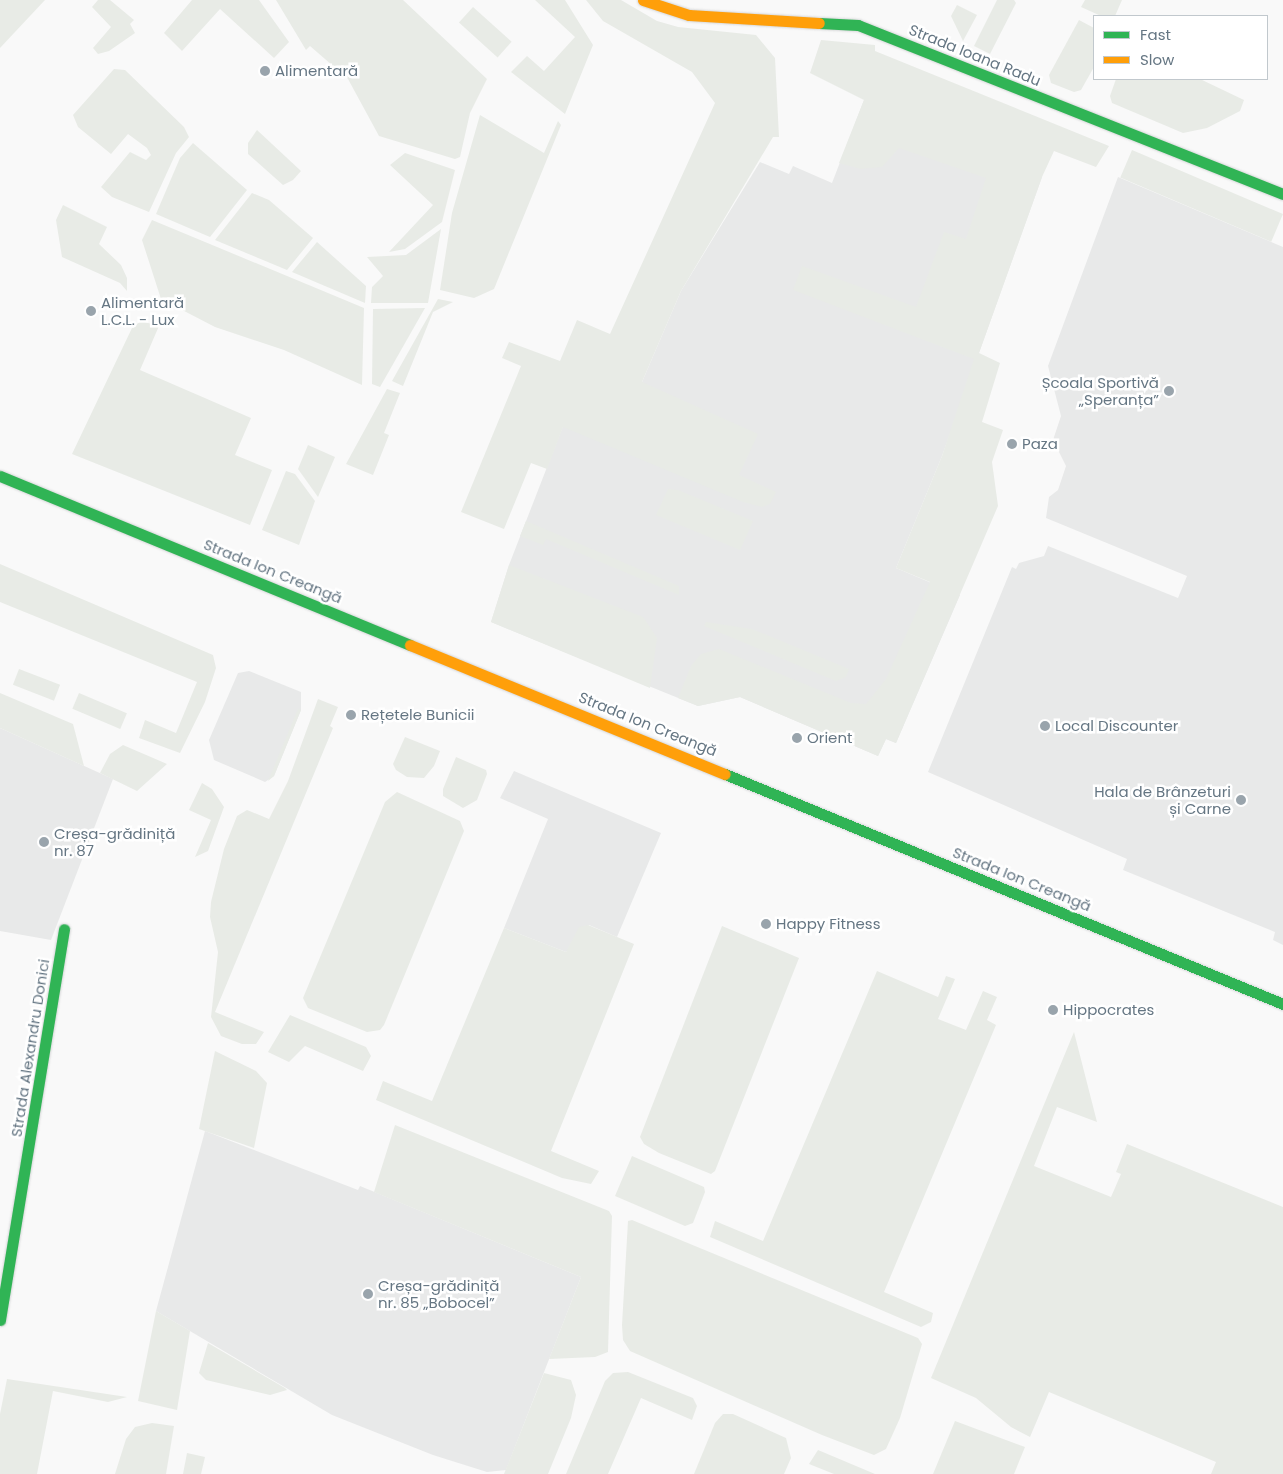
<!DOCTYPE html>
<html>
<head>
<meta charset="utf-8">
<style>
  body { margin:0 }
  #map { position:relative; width:1283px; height:1474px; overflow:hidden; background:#f9f9f9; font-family:Poppins,sans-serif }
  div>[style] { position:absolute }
  .built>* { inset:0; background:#e8e9e9 }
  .green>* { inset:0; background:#e8ebe6; transform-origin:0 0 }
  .roads { filter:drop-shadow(0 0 1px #d5d6d7) drop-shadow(0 0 1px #d5d6d7) }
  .fast>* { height:11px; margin:-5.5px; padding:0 5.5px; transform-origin:5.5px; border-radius:5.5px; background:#30b455 }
  .slow>* { height:11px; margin:-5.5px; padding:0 5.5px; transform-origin:5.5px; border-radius:5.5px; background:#ff9f0a }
  .dots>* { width:14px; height:14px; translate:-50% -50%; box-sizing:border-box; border:2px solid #fff; border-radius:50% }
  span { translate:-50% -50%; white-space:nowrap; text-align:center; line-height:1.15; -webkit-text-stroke:5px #fff; paint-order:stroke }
  .street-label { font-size:15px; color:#657683 }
  .poi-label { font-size:15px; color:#657683 }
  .left { translate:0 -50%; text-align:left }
  .right { translate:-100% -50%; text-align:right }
  .legend { position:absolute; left:1093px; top:15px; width:175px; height:65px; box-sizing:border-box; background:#fff; border:1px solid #c1c8cd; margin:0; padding:6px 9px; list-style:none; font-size:15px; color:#657683 }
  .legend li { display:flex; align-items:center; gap:10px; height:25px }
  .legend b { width:25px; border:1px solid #c1c8cd }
</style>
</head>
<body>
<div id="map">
  <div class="built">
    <div style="clip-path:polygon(864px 100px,1042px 177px,942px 456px,896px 568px,960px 595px,896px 743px,886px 739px,878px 756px,740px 697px,698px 706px,491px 622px,509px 565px,563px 426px,642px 382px,681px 291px,760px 162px,789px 174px,793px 166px,832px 183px)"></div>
    <div style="clip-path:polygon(1118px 177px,1283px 247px,1283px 945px,1273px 940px,1275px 932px,1123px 870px,1127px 859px,928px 772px,1012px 567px,1016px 569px,1019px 563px,1044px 556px,1048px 546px,1178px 598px,1187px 576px,1046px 518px,1049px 497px,1058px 490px,1066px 466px,1053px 440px,1061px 416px,1048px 366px)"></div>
    <div style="clip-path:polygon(249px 671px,301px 692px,301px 710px,274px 776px,265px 782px,214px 760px,209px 740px,238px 673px)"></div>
    <div style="clip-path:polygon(0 728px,113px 779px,51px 940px,0 931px)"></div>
    <div style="clip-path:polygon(514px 771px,661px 833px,617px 937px,589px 925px,566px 952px,504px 928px,548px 819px,500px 798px)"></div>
    <div style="clip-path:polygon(205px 1131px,358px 1190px,360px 1186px,581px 1277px,506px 1470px,487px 1472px,433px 1455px,332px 1415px,156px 1311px)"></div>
  </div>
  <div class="green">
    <div style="clip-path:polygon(0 0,45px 0,0 48px)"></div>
    <div style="clip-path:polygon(98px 0,110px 0,134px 20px,130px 24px,135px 33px,109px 51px,98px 54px,93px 48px,111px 27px,92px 7px)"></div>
    <div style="clip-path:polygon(192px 0,259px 0,289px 42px,274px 58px,220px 9px,182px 51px,164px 33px)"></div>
    <div style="clip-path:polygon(276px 0,403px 0,487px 79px,470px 113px,460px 157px,455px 159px,379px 136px,348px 79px,310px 46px,306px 50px)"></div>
    <div style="clip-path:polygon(535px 0,565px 0,593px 45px,565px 114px,511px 72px,527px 56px,544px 71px,575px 37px)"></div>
    <div style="clip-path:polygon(586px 0,621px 0,657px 21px,678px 27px,756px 35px,775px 58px,779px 137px,773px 137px,681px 291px,642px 382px,758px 434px,739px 475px,776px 492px,770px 504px,762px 507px,743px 502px,563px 427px,547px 469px,531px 463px,504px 529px,461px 512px,521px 366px,502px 358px,509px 342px,560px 361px,577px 320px,610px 334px,715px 103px,692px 72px,603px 21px)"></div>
    <div style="clip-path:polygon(997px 0,1014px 0,1016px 3px,990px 54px,974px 46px)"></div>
    <div style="clip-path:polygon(1085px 0,1122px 0,1115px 16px,1101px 16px,1081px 7px)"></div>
    <div style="clip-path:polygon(957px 5px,977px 15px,963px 41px,951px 16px)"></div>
    <div style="left:473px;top:7px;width:52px;height:21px;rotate:42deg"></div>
    <div style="clip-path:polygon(1079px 20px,1094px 28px,1094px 67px,1081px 90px,1074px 92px,1051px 83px,1049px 75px)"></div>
    <div style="clip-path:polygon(821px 40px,875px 45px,875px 51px,1109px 146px,1096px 167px,1054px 151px,1042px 177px,979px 353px,1000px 363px,982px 422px,1003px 430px,992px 462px,998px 506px,896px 743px,886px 739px,878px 756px,740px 697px,698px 706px,678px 698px,691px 666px,701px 654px,719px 649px,851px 703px,866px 704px,886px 679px,930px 582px,896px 568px,942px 456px,974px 359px,793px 290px,802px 266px,916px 307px,944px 232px,966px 239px,986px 178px,899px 148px,882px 167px,861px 169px,839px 163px,864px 100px,810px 73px)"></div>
    <div style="clip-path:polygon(114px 69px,125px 70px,184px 127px,189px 137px,176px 153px,149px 212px,112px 197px,101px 187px,130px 152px,146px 160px,151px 155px,147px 148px,128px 134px,111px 154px,78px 127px,73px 115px)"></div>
    <div style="clip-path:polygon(1116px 79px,1200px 79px,1244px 100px,1240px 111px,1207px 128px,1183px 133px,1112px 103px,1110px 96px)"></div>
    <div style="clip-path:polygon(480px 115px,544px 153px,558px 121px,561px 125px,494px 289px,474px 298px,440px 290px,452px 213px)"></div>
    <div style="clip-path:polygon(257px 130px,301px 171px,293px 180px,283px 185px,248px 154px,248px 143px)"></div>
    <div style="clip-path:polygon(193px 143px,247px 190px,210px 237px,156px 214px,180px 158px)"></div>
    <div style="left:1132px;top:150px;width:164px;height:30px;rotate:23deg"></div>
    <div style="clip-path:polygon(405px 153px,455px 170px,442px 222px,405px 249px,389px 252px,433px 205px,390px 165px)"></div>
    <div style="clip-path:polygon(252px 193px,269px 200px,313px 238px,287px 270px,215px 240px)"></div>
    <div style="clip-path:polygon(63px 205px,107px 227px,99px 244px,121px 265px,127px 278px,127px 291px,120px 283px,62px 257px,56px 220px)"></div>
    <div style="clip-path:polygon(152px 220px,364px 308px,362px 385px,284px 350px,215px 327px,161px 299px,142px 240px)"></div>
    <div style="clip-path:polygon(441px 229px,428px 303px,371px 303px,372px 287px,383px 276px,367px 257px,406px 255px)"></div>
    <div style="clip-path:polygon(317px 242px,366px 286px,365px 303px,292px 272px)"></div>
    <div style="clip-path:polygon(438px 299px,453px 302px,433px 312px,403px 386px,392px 381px)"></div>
    <div style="clip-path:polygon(425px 308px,380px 387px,372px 384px,373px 309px)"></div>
    <div style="clip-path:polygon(141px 321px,159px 326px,140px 370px,251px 418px,235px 455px,272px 470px,250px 525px,72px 454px,132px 328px)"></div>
    <div style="clip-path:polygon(387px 389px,400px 393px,384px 433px,389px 435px,373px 475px,346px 464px)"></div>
    <div style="clip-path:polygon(308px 445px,335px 457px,318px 497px,298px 469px)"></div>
    <div style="clip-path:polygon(286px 471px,295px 474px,315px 501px,299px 545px,262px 530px)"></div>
    <div style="clip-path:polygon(668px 489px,678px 490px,753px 521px,740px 550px,656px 515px)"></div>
    <div style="clip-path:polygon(526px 521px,679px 586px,679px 595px,546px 539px,543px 545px,520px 536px)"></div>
    <div style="clip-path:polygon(0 564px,213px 655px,216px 668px,205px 702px,180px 753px,139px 738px,145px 720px,176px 733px,197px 682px,0 602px)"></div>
    <div style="clip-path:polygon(509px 565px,643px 617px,657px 638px,650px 688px,491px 622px)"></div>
    <div style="clip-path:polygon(706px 622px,752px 629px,849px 669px,846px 677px,836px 681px,704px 626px)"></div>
    <div style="left:19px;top:669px;width:44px;height:17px;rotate:21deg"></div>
    <div style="clip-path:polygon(0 693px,73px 724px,84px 766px,0 728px)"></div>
    <div style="left:79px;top:693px;width:52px;height:17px;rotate:23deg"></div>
    <div style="clip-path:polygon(318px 699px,338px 707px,330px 726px,333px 728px,215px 1012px,264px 1032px,256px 1044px,242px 1044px,221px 1036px,211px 1017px,218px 952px,210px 917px,211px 902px,224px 849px,237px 816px,247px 810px,269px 819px,288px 781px)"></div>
    <div style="clip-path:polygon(298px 709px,301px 710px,274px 776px,268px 781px)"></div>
    <div style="clip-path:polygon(405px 737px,440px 751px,434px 766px,424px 778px,407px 777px,396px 770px,393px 764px)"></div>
    <div style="clip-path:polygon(123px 745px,167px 764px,137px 791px,100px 773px,110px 754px)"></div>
    <div style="clip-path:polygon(456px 757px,486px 770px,487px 774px,477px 800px,463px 808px,443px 796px,443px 789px)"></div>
    <div style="clip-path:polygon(202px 783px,212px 789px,224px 807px,208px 851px,195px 857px,211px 820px,189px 810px)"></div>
    <div style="clip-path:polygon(397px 792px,460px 821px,464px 831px,384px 1025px,380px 1030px,367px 1032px,308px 1008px,303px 998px,385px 802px)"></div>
    <div style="clip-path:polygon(588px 925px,634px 944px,551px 1151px,599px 1171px,591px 1184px,562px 1178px,376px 1100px,383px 1081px,432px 1101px,504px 928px,566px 952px,579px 927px)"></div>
    <div style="clip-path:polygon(722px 926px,799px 958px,715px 1171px,711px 1174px,659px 1153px,644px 1144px,640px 1137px)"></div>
    <div style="clip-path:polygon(877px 971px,938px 997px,946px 976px,955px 979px,938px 1019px,966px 1030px,983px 991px,997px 997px,987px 1020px,996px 1025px,884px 1292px,933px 1313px,931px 1322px,921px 1327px,710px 1237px,715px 1221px,763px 1241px)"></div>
    <div style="clip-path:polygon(290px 1015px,366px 1047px,371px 1056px,363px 1071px,305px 1046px,289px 1062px,268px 1052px)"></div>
    <div style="clip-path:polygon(1074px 1032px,1097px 1122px,1057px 1107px,1034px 1166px,1111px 1197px,1121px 1174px,1116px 1172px,1127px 1144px,1283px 1207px,1283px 1474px,1211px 1474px,1216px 1462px,1049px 1392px,1030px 1437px,1011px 1427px,976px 1398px,931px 1378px)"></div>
    <div style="clip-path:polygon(215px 1051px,256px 1071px,267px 1083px,254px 1148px,199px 1129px)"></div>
    <div style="clip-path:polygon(395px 1125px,609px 1211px,612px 1216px,608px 1352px,595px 1357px,549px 1359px,581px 1277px,374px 1192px)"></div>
    <div style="clip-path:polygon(632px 1156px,704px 1187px,705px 1192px,693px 1223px,685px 1226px,615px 1196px)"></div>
    <div style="clip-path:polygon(632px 1220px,918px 1338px,922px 1344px,900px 1418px,886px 1449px,874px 1455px,822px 1435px,630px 1351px,623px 1340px,622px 1325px,628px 1221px)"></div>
    <div style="clip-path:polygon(156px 1311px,190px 1331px,177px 1410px,138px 1401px)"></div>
    <div style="clip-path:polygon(208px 1343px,285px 1388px,287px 1390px,270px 1395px,206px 1380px,199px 1373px)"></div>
    <div style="clip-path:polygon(628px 1372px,693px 1398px,697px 1406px,692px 1420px,641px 1398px,608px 1474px,566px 1474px,605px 1381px,613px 1373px)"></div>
    <div style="clip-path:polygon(544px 1373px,571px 1380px,576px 1395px,571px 1418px,548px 1474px,504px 1474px)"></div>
    <div style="clip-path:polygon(7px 1379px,127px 1397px,108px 1402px,53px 1391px,37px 1474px,0 1474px,0 1414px)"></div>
    <div style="clip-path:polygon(723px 1414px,733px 1414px,786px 1438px,791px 1458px,784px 1474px,694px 1474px,715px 1423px)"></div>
    <div style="clip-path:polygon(955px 1421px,1025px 1447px,1014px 1474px,933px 1474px)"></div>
    <div style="clip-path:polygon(152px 1423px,174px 1426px,166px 1474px,115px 1474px,126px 1439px,135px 1427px)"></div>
    <div style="clip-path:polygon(818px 1450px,875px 1474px,834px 1474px,809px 1464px)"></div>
    <div style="clip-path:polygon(187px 1453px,205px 1457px,201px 1474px,183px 1474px)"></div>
  </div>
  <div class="roads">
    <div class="fast">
      <div style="left:819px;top:23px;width:39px;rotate:3deg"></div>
      <div style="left:858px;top:25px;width:457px;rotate:21.7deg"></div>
      <div style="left:0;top:476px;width:443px;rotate:22.4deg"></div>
      <div style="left:725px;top:774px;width:604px;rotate:22.4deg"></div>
      <div style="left:0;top:1320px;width:396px;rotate:-80.7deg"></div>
    </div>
    <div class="slow">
      <div style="left:643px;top:0;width:48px;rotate:18.1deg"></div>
      <div style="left:689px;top:15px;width:130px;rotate:3.5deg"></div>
      <div style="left:410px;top:645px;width:340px;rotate:22.3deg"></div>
    </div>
  </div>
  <div class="dots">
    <div style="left:265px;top:71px;background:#99a4ac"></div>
    <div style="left:91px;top:311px;background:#99a4ac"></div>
    <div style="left:1169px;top:391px;background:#99a4ac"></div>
    <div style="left:1012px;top:444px;background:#99a4ac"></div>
    <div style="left:351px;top:715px;background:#99a4ac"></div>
    <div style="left:1045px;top:726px;background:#99a4ac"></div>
    <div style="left:797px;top:738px;background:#99a4ac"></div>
    <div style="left:1241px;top:800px;background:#99a4ac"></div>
    <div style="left:44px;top:842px;background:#99a4ac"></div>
    <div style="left:766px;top:924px;background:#99a4ac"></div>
    <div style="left:1053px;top:1010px;background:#99a4ac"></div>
    <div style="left:368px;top:1294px;background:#99a4ac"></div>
  </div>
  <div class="street-label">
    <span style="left:975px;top:55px;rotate:22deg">Strada Ioana Radu</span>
    <span style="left:273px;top:571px;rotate:22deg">Strada Ion Creangă</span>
    <span style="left:648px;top:724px;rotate:22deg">Strada Ion Creangă</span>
    <span style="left:1022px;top:879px;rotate:22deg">Strada Ion Creangă</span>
    <span style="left:30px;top:1048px;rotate:-81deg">Strada Alexandru Donici</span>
  </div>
  <div class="poi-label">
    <span class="left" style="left:275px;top:71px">Alimentară</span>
    <span class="left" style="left:101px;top:311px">Alimentară<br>L.C.L. - Lux</span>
    <span class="right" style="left:1159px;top:391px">Școala Sportivă<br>„Speranța”</span>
    <span class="left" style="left:1022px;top:444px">Paza</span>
    <span class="left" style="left:361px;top:715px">Rețetele Bunicii</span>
    <span class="left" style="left:1055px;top:726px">Local Discounter</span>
    <span class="left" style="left:807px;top:738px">Orient</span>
    <span class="right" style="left:1231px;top:800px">Hala de Brânzeturi<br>și Carne</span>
    <span class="left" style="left:54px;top:842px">Creșa-grădiniță<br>nr. 87</span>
    <span class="left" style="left:776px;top:924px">Happy Fitness</span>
    <span class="left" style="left:1063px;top:1010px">Hippocrates</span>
    <span class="left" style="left:378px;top:1294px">Creșa-grădiniță<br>nr. 85 „Bobocel”</span>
  </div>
  <ul class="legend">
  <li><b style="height:6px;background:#30b455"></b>Fast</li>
  <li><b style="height:6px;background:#ff9f0a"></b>Slow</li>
  </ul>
</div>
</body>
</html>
